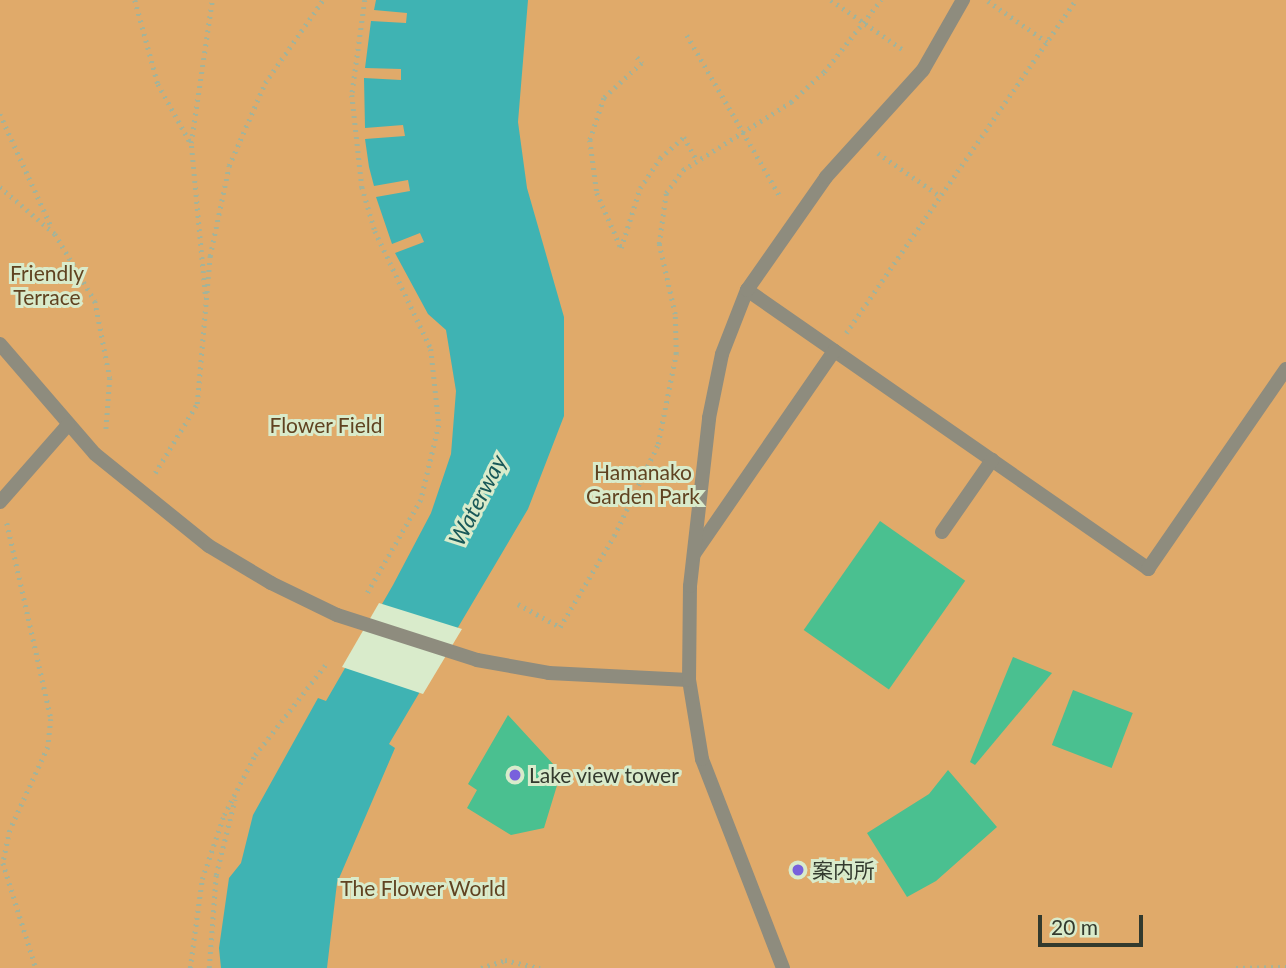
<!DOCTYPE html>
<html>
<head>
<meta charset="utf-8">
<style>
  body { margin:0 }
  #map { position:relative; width:1286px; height:968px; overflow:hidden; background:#d9ebcb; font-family:Lato,"Noto Sans JP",sans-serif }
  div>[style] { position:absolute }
  .green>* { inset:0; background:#e0aa6a; transform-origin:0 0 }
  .water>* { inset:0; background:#3fb3b3 }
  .pier>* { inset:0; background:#d9ebcb }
  .building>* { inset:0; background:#4ac090; transform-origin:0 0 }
  .path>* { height:4.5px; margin-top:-2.25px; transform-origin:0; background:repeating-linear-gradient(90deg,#a4b399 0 2px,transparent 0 7px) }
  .service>* { height:14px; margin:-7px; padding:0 7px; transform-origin:7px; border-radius:7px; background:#8e8c7e }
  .dots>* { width:19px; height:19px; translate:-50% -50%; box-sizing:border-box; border:4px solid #d9ebcb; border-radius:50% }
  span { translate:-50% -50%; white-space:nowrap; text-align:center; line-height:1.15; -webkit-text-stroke:6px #d9ebcb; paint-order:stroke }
  .park-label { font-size:21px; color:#604321 }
  .poi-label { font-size:21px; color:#333a2e }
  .left { translate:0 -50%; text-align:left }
  .water-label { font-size:23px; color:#185858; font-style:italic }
  .scale { position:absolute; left:1038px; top:915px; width:105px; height:32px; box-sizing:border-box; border:4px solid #333a2e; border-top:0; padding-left:9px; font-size:21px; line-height:24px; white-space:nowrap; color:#333a2e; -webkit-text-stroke:5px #d9ebcb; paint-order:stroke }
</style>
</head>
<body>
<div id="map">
  <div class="green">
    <div style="left:0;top:0;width:1286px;height:968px"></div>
  </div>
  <div class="water">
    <div style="clip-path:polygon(376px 0,528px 0,518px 122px,527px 188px,564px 317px,564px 416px,528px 509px,389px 744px,395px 748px,337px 883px,327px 968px,221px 968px,219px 948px,229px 878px,241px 863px,253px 815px,318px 698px,326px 701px,393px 585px,431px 513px,451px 454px,456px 391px,446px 330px,428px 314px,395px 253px,424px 242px,420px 233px,392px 244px,376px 197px,410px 191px,408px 180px,374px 186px,369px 167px,365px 139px,405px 136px,403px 125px,365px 128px,364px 78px,401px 80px,401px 69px,365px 68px,371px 21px,406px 23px,407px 13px,374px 10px)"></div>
  </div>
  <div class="pier">
    <div style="clip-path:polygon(379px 603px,462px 629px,423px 694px,342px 667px)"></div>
  </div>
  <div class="building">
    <div style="left:880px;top:521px;width:104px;height:133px;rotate:35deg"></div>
    <div style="clip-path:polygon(1013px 657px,1052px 673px,975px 765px,970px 762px)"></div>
    <div style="left:1073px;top:690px;width:64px;height:59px;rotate:21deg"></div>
    <div style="clip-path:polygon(508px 715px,554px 765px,559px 779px,544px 828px,511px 835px,467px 808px,477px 790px,468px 784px)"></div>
    <div style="clip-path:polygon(948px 770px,997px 827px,936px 881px,907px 897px,867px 833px,929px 794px)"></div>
  </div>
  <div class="path">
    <div style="left:135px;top:0;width:87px;rotate:74.7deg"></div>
    <div style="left:158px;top:84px;width:66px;rotate:61.1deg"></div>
    <div style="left:365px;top:0;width:96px;rotate:97.8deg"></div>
    <div style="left:352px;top:95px;width:93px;rotate:83.8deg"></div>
    <div style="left:362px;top:187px;width:46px;rotate:73.5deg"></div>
    <div style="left:375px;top:231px;width:131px;rotate:64.6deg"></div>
    <div style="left:431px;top:349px;width:76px;rotate:84deg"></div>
    <div style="left:439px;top:425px;width:77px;rotate:103.5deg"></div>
    <div style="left:421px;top:500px;width:108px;rotate:119.9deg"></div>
    <div style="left:831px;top:0;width:90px;rotate:34.6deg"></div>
    <div style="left:988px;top:1px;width:72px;rotate:34.8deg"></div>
    <div style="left:687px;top:35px;width:188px;rotate:60deg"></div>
    <div style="left:637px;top:57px;width:8px;rotate:50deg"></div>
    <div style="left:642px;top:63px;width:52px;rotate:137.4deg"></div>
    <div style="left:604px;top:98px;width:44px;rotate:108.4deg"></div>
    <div style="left:590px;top:140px;width:53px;rotate:82.5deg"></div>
    <div style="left:597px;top:193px;width:60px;rotate:66.4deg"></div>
    <div style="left:621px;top:248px;width:63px;rotate:-72.4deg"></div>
    <div style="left:640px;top:188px;width:36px;rotate:-56deg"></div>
    <div style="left:660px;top:158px;width:32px;rotate:-41deg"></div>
    <div style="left:684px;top:137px;width:26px;rotate:61deg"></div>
    <div style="left:0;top:114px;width:125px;rotate:65.5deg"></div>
    <div style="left:878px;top:153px;width:75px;rotate:34.7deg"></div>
    <div style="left:0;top:187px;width:72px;rotate:40.5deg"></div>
    <div style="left:55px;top:234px;width:78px;rotate:59.2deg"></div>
    <div style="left:95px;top:301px;width:78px;rotate:79deg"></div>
    <div style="left:110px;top:378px;width:53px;rotate:94.3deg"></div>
    <div style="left:205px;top:294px;width:152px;rotate:-95.3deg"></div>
    <div style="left:191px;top:143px;width:145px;rotate:-81.6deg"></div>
    <div style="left:846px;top:333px;width:405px;rotate:-55.4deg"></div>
    <div style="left:155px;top:473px;width:81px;rotate:-58.7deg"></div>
    <div style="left:197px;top:404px;width:149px;rotate:-85deg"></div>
    <div style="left:210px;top:256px;width:92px;rotate:-78.1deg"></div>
    <div style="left:229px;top:166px;width:90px;rotate:-66.6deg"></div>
    <div style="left:265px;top:83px;width:101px;rotate:-55.1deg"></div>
    <div style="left:7px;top:523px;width:201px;rotate:77.3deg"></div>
    <div style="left:51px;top:719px;width:28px;rotate:96deg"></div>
    <div style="left:48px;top:747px;width:91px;rotate:114.6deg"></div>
    <div style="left:10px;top:830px;width:34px;rotate:102deg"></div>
    <div style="left:3px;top:863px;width:110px;rotate:72.6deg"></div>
    <div style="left:518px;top:604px;width:48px;rotate:28.7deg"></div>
    <div style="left:560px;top:627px;width:106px;rotate:-59.3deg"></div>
    <div style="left:614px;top:536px;width:102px;rotate:-64.4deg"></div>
    <div style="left:658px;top:444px;width:92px;rotate:-78.7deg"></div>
    <div style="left:676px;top:354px;width:40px;rotate:-91.4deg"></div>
    <div style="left:675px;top:314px;width:72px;rotate:-102.9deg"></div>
    <div style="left:659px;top:244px;width:51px;rotate:-82.2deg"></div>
    <div style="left:666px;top:193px;width:29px;rotate:-54deg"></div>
    <div style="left:683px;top:170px;width:128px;rotate:-32.2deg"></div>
    <div style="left:791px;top:102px;width:45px;rotate:-42.3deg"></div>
    <div style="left:824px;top:72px;width:92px;rotate:-51.6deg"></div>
    <div style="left:190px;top:968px;width:90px;rotate:-82.3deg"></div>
    <div style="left:202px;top:879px;width:68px;rotate:-71deg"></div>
    <div style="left:224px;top:815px;width:68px;rotate:-62.7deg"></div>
    <div style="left:255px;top:755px;width:115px;rotate:-52deg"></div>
    <div style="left:209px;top:968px;width:93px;rotate:-85.7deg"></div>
    <div style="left:216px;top:875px;width:78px;rotate:-76deg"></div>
    <div style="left:481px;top:968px;width:25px;rotate:-18deg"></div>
    <div style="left:505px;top:960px;width:36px;rotate:13deg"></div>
    <div style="left:1236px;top:968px;width:50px;rotate:-1.1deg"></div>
  </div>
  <div class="service">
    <div style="left:747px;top:290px;width:489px;rotate:34.8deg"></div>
    <div style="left:1148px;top:569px;width:243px;rotate:-55.4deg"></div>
    <div style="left:0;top:344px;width:145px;rotate:49.2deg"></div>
    <div style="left:95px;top:454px;width:146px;rotate:38.9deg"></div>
    <div style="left:209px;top:546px;width:72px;rotate:30.8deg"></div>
    <div style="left:271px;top:583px;width:73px;rotate:25.9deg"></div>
    <div style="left:337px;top:615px;width:147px;rotate:17.8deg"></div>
    <div style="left:477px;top:660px;width:73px;rotate:10.2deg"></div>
    <div style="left:549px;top:673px;width:140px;rotate:2.9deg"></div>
    <div style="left:0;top:502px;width:103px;rotate:-48.6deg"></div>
    <div style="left:942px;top:532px;width:88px;rotate:-55.2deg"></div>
    <div style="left:694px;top:554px;width:247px;rotate:-55.4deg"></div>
    <div style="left:783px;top:968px;width:224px;rotate:-111.2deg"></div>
    <div style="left:702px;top:759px;width:80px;rotate:-99.3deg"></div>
    <div style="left:689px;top:680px;width:94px;rotate:-89.4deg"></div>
    <div style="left:690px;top:586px;width:169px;rotate:-83.5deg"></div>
    <div style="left:709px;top:418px;width:65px;rotate:-78.5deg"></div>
    <div style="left:722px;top:354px;width:69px;rotate:-68.7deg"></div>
    <div style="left:747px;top:290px;width:138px;rotate:-55deg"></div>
    <div style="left:826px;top:177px;width:144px;rotate:-47.8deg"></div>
    <div style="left:923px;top:70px;width:81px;rotate:-60.3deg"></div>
  </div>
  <div class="dots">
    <div style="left:515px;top:775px;background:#7861dc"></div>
    <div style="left:798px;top:870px;background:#7861dc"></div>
  </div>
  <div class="park-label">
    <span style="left:47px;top:285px">Friendly<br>Terrace</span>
    <span style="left:326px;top:425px">Flower Field</span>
    <span style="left:643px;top:484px">Hamanako<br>Garden Park</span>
    <span style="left:423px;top:888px">The Flower World</span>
  </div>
  <div class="poi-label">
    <span class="left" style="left:529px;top:775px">Lake view tower</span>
    <span class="left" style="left:812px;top:870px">案内所</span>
  </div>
  <div class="water-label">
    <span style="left:477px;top:500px;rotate:-63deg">Waterway</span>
  </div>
  <div class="scale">20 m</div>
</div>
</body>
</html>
